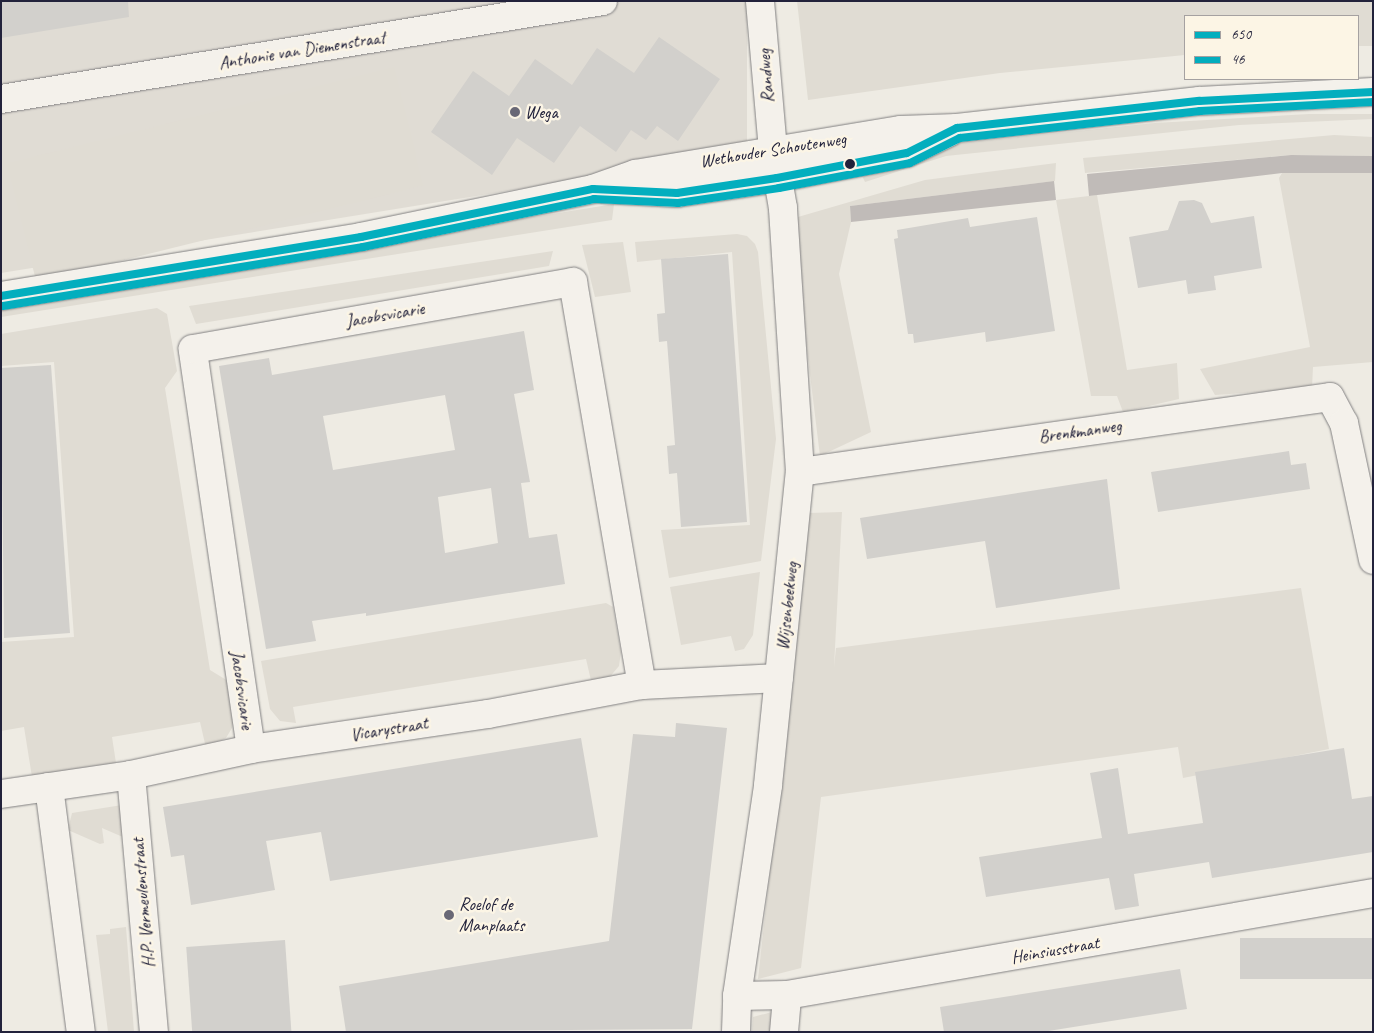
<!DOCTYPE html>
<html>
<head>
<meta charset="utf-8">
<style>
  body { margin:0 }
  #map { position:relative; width:1374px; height:1033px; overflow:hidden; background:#eeebe3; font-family:Caveat,sans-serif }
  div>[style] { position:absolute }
  .built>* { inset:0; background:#e0dcd4 }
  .green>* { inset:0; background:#e0dcd3; transform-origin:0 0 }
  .water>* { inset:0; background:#c0bbb8 }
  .building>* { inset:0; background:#d2d0cc; transform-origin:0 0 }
  .roads { filter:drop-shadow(0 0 1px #828182) drop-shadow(0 0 1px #828182) }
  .street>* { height:28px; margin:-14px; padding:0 14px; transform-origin:14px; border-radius:14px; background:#f4f1eb }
  .secondary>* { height:28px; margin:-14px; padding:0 14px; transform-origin:14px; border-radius:14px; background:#f4f1eb }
  .bus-1>* { height:8px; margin:-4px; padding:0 4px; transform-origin:4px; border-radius:4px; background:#03aebe }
  .bus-2>* { height:8px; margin:-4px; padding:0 4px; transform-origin:4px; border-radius:4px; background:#03aebe }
  .dots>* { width:14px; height:14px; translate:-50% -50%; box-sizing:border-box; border:2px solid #fcf5e5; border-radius:50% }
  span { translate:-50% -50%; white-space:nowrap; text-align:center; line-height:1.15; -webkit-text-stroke:5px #fcf5e5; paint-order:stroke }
  .street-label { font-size:18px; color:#22223b }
  .poi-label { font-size:18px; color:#22223b }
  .left { translate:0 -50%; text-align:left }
  .frame { position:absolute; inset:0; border:2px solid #22223b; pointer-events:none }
  .legend { position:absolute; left:1184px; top:15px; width:175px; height:65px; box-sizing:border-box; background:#fcf5e5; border:1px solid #a5a1a1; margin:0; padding:6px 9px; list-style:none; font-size:15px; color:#22223b }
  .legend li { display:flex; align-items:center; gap:10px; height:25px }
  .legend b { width:25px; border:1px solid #a5a1a1 }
</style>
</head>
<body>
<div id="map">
  <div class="built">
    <div style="clip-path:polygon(1px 1px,747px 1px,747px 152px,1px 273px)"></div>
  </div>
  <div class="green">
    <div style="clip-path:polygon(797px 1px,1373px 1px,1373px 46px,1358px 46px,1358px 16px,1185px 16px,1185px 55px,1000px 73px,808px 100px)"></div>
    <div style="left:394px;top:67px;width:122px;height:399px;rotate:76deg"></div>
    <div style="clip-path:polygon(1309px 114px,1373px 114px,1373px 119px,1239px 125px,946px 156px,865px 182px,861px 174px,942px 145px,1155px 123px)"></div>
    <div style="clip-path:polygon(1334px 135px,1373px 137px,1373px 156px,1291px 155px,1085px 173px,1083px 158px)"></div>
    <div style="clip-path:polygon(1056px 163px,1055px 181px,850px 206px,851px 222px,839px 274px,871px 432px,820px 456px,799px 285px,798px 217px,925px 180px)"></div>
    <div style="clip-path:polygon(1282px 173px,1373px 173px,1373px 362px,1313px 367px,1312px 388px,1215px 395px,1200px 369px,1310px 347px,1279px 178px)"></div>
    <div style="clip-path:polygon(1097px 195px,1127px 370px,1177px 363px,1179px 399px,1123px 412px,1117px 396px,1091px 396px,1056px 200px)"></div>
    <div style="clip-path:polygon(614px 204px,612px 220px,1px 317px,1px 304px)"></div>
    <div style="clip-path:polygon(737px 234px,747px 236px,755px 244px,758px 252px,776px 439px,761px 561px,669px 578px,661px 530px,750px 525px,732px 252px,637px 262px,635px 242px)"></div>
    <div style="clip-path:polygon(623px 242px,631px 292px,595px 297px,582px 245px)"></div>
    <div style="clip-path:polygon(553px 251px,549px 266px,196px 324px,189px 306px)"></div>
    <div style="clip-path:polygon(157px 308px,167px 314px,177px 371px,165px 388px,210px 670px,228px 681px,234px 717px,232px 728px,226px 738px,206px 748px,200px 722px,112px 737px,116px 763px,32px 777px,24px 727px,1px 731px,1px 642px,74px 637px,54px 362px,1px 366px,1px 334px)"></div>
    <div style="clip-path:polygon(842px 512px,834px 667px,836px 648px,1301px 588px,1329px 749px,1183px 778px,1178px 747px,821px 797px,801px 968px,758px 979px,809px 513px)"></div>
    <div style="clip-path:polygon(760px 572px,753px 635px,744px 649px,735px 651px,731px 636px,681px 645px,670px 587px)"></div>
    <div style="clip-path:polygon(606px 603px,613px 607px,621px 652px,619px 666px,608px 679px,592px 685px,586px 659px,293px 707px,296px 723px,280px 721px,270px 709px,261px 661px)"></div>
    <div style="clip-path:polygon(122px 805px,132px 841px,102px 828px,104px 843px,100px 844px,68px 830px,72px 813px)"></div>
    <div style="clip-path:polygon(126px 927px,134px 1032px,108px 1032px,96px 935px,110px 934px,110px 929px)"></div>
    <div style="clip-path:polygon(772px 1012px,770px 1032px,752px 1032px,753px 1017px)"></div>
  </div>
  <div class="water">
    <div style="clip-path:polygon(1291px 155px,1373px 156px,1373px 173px,1282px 173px,1089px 196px,1087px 174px)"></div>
    <div style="clip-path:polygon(1054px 181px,1056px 200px,851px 222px,850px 206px)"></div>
  </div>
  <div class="building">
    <div style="clip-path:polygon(1px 1px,128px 1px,129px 17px,1px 38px)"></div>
    <div style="clip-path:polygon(659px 37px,720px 79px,678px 141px,657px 126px,646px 140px,631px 130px,616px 152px,580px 126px,554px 163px,517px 138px,492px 175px,431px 132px,473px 71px,509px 96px,535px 59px,572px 85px,597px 48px,634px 73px)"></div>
    <div style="clip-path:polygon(1194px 200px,1202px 203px,1211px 223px,1254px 216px,1262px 268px,1214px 276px,1216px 290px,1188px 294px,1186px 280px,1138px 288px,1129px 237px,1168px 230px,1179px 201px)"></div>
    <div style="clip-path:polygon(1037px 217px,1055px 331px,986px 342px,985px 332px,914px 343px,913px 334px,908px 334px,894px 239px,898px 238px,897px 230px,968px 218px,970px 227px)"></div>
    <div style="clip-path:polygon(728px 254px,747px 522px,681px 527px,677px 473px,669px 474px,667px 446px,675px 445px,667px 341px,659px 342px,657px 314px,665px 313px,661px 259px)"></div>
    <div style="clip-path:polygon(evenodd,524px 331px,534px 390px,514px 394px,530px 482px,521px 483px,529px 538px,557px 534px,565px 584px,366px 616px,366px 613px,312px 621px,316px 641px,266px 649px,219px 366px,269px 358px,272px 375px,524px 331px,445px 395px,455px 450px,333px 470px,323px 416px,445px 395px,524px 331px,491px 488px,498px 543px,445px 553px,438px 497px,491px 488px)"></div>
    <div style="clip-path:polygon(51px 365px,70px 633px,4px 638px,1px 368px)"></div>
    <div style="clip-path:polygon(1289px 451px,1291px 465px,1306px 463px,1310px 489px,1158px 512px,1151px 472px)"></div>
    <div style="clip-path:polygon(1107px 479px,1120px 589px,996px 608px,985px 541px,867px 559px,860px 518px)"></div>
    <div style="clip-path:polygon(676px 723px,727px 728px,692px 1029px,346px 1032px,339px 986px,609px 941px,633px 734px,675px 737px)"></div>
    <div style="clip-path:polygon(581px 738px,598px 837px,330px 881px,321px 832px,266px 841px,275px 890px,191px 905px,184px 855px,171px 857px,163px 807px)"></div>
    <div style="clip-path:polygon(1344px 748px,1352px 799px,1373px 796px,1373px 852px,1212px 878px,1209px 862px,1134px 874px,1139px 906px,1115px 910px,1109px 878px,986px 897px,979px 857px,1102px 838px,1090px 773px,1118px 768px,1128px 834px,1203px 823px,1195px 772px)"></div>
    <div style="left:1373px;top:938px;width:41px;height:133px;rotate:90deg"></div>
    <div style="left:285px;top:940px;width:92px;height:99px;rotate:86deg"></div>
    <div style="clip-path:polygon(1180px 969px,1187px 1009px,1042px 1032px,944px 1032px,940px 1007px)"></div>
  </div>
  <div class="roads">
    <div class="street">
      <div style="left:1px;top:99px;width:610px;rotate:-9.25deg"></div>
      <div style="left:800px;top:472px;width:535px;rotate:-8.05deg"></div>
      <div style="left:1330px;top:397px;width:30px;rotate:62deg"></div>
      <div style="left:1344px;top:423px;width:140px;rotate:78deg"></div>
      <div style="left:251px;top:749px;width:404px;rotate:-98.3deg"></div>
      <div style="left:193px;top:349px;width:386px;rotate:-10deg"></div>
      <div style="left:573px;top:282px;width:409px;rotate:80.3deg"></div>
      <div style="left:131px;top:775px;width:258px;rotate:84.9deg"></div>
      <div style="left:49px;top:787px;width:247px;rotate:82.6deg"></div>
      <div style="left:1px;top:794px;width:131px;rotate:-8.3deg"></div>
      <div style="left:131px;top:775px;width:123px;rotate:-12.2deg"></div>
      <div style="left:251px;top:749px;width:240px;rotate:-8.4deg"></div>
      <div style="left:488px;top:714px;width:157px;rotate:-10.7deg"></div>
      <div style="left:642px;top:685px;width:137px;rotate:-2.9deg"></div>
      <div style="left:737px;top:996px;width:50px;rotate:-1.1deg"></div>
      <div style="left:787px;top:995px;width:595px;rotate:-9.87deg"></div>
      <div style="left:736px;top:1032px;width:36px;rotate:-88deg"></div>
      <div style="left:737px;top:996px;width:213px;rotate:-81.6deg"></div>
      <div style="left:768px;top:785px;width:315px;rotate:-84.2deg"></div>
      <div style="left:800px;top:472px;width:265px;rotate:-93.7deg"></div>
      <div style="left:783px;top:208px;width:59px;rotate:-99.8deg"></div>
      <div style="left:773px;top:150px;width:150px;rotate:-95deg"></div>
      <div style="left:784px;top:1032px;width:37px;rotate:-85deg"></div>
    </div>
    <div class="secondary">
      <div style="left:602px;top:189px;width:75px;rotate:3.1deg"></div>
      <div style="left:677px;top:193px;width:101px;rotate:-8.5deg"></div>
      <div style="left:777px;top:178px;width:132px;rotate:-10.9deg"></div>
      <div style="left:907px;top:153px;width:48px;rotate:-26deg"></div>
      <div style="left:1px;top:296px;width:365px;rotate:-9.3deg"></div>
      <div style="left:361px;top:237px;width:237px;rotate:-11.7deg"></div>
      <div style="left:593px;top:189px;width:45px;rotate:-19.7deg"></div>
      <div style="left:635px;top:174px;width:270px;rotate:-9.4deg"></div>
      <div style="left:901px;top:130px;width:56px;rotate:-2deg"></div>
      <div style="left:957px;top:128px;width:244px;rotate:-6.4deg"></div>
      <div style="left:1199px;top:101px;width:174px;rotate:-3deg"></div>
    </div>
  </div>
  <div class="bus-1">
    <div style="left:1px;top:296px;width:365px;rotate:-9.3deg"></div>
    <div style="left:361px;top:237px;width:237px;rotate:-11.7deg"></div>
    <div style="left:593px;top:189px;width:84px;rotate:2.7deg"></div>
    <div style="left:677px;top:193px;width:101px;rotate:-8.5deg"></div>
    <div style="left:777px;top:178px;width:132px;rotate:-10.9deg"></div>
    <div style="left:907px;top:153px;width:56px;rotate:-26.6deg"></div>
    <div style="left:957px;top:128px;width:244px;rotate:-6.4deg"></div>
    <div style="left:1199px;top:101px;width:174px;rotate:-3deg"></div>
  </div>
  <div class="bus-2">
    <div style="left:3px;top:306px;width:365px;rotate:-9.3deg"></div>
    <div style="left:363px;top:247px;width:236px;rotate:-11.7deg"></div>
    <div style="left:594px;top:199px;width:84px;rotate:2.7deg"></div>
    <div style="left:678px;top:203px;width:102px;rotate:-8.4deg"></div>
    <div style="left:779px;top:188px;width:133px;rotate:-10.8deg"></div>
    <div style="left:910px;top:163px;width:56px;rotate:-26.6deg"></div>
    <div style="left:960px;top:138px;width:242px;rotate:-6.4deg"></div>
    <div style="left:1200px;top:111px;width:173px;rotate:-3deg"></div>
  </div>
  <div class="dots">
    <div style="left:515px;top:112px;background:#696876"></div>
    <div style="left:850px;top:164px;background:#22223b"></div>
    <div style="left:449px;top:915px;background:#696876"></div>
  </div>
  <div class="street-label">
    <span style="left:302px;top:50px;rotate:-9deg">Anthonie van Diemenstraat</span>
    <span style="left:766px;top:76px;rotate:-95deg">Randweg</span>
    <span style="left:773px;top:150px;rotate:-9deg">Wethouder Schoutenweg</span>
    <span style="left:385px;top:315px;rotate:-10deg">Jacobsvicarie</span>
    <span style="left:1080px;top:431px;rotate:-8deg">Brenkmanweg</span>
    <span style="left:787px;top:606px;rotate:-84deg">Wijsenbeekweg</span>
    <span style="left:242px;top:690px;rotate:82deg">Jacobsvicarie</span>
    <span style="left:389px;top:729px;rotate:-9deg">Vicarystraat</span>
    <span style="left:143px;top:903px;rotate:-95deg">H.P. Vermeulenstraat</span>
    <span style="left:1055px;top:950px;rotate:-10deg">Heinsiusstraat</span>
  </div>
  <div class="poi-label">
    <span class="left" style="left:525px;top:112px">Wega</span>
    <span class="left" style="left:459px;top:915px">Roelof de<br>Manplaats</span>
  </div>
  <div class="frame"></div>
  <ul class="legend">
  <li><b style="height:6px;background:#03aebe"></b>650</li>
  <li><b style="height:6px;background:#03aebe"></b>46</li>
  </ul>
</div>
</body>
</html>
